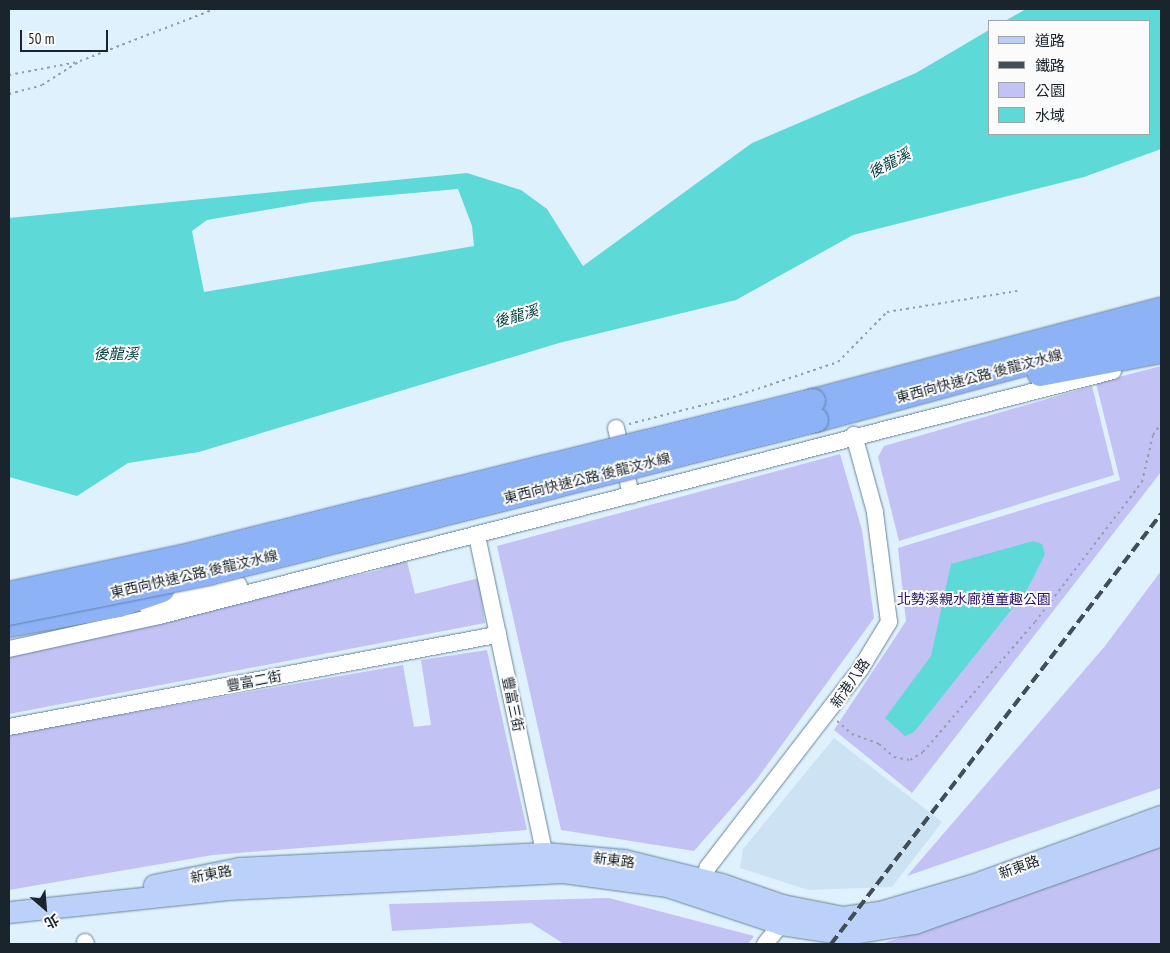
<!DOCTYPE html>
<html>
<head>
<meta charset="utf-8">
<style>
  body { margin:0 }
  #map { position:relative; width:1170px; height:953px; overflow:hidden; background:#dff1fd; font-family:"PT Sans Narrow","Noto Sans TC",sans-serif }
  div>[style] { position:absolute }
  .built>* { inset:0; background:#cde2f2 }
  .green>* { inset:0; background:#c2c2f4 }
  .water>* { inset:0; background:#5dd9d8 }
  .path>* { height:2px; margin-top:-1px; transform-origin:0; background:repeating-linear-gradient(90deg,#91a1ab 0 2.5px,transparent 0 6.5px) }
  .roads { filter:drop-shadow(0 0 1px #6a8598) drop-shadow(0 0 1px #6a8598) }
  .minor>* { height:16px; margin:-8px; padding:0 8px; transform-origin:8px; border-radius:8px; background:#fff }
  .major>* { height:21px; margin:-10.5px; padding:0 10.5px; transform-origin:10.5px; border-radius:10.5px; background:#bbd1fa }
  .highway>* { height:24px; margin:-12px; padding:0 12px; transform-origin:12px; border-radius:12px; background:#8db2f6 }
  .rail>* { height:4px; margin-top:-2px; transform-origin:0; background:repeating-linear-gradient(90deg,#424e57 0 10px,transparent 0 15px) }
  .bridges { filter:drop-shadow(0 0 1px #6480af) drop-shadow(0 0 1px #6480af) }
  .highway-bridge>* { height:24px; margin:-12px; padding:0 12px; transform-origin:12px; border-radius:12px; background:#8db2f6 }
  span { translate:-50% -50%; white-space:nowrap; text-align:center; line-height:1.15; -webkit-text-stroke:4px #fbfbfb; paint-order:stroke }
  .street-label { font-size:14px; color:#19242c }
  .park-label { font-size:14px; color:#281169 }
  .water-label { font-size:15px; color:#023f3f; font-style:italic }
  .frame { position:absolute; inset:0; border:10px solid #19242c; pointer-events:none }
  .legend { position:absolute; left:988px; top:20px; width:162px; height:115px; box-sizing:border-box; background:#fbfbfb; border:1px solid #a1a5a8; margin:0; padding:6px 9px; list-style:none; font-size:15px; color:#19242c }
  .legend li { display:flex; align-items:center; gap:10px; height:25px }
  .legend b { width:25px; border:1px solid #a1a5a8 }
  .north { position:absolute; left:20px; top:883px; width:50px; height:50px; -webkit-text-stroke:4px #fbfbfb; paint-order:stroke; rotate:153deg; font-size:14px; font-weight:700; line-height:20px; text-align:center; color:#19242c }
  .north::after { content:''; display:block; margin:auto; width:18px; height:22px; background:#19242c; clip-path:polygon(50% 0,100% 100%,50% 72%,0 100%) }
  .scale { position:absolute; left:20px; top:30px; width:88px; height:22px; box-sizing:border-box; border:2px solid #19242c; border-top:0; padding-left:6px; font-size:15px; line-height:18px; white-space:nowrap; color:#19242c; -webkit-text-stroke:4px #fbfbfb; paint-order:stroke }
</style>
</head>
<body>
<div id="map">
  <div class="built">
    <div style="clip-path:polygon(834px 738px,942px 822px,892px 887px,808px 890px,740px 868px,743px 849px)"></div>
  </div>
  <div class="green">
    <div style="clip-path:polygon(1161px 366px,1161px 472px,912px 793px,834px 730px,906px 621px,898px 548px,1120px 480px,1096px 383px)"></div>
    <div style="clip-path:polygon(1092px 386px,1114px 475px,899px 541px,878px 457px,884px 446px)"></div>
    <div style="clip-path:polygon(840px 454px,862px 530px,874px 618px,757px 779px,694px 851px,561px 830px,497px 546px)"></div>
    <div style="clip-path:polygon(398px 560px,407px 561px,415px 594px,479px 578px,485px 623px,9px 714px,9px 654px,380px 570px)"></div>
    <div style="clip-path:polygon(1161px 571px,1161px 788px,907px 876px,1105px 646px)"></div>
    <div style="clip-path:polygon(487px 650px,527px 830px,213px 855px,9px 890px,9px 734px,403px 665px,414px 727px,431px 725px,421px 660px)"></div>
    <div style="clip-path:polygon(1161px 845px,1161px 944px,881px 944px,992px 907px)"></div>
    <div style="clip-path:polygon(609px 898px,754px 936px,748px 944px,564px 944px,531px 923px,392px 931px,389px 904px)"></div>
  </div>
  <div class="water">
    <div style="clip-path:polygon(evenodd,1026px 9px,1161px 9px,1161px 149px,1084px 177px,853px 235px,736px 300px,559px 343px,199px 452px,128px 463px,77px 496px,9px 477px,9px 218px,467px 173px,521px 190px,547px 209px,583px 266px,752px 143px,916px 73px,989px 30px,989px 134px,1149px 134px,1149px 21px,1005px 21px,1026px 9px,458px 189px,472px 226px,474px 246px,204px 292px,192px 231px,207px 220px,312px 202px,458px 189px)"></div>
    <div style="clip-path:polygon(1033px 541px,1042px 544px,1045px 554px,1027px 590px,914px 732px,905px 736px,885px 718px,931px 656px,951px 564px)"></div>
  </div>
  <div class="path">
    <div style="left:9px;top:75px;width:70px;rotate:-10.7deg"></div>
    <div style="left:9px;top:94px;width:34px;rotate:-15deg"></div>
    <div style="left:42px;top:85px;width:45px;rotate:-32.3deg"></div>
    <div style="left:80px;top:61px;width:145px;rotate:-21.1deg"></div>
    <div style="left:629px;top:424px;width:101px;rotate:-14.3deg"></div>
    <div style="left:727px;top:399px;width:117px;rotate:-18.4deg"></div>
    <div style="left:838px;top:362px;width:70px;rotate:-45.6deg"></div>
    <div style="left:887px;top:312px;width:132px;rotate:-9.2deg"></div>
    <div style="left:837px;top:721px;width:20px;rotate:41deg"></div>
    <div style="left:852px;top:734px;width:29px;rotate:20deg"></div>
    <div style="left:879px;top:744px;width:20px;rotate:41deg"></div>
    <div style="left:894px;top:757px;width:16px;rotate:11deg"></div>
    <div style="left:910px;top:760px;width:15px;rotate:-32deg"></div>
    <div style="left:923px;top:752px;width:172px;rotate:-49.3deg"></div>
    <div style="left:1035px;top:622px;width:176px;rotate:-52.6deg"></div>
    <div style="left:1142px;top:482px;width:48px;rotate:-76.8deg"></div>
    <div style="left:1153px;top:435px;width:14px;rotate:-54deg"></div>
  </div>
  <div class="roads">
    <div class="minor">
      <div style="left:616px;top:428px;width:69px;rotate:77.4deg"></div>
      <div style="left:477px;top:536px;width:335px;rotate:78deg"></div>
      <div style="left:146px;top:605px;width:95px;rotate:-12.1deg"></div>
      <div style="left:9px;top:649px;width:154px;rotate:-12.4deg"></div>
      <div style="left:159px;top:616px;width:985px;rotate:-14.4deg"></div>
      <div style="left:9px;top:727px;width:498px;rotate:-10.7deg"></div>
      <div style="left:700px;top:891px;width:25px;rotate:-72deg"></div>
      <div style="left:708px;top:867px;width:251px;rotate:-52.4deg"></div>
      <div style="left:861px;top:668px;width:54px;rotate:-58.7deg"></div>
      <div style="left:889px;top:622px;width:111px;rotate:-97.3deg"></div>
      <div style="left:875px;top:512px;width:80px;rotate:-105.3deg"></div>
      <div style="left:85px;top:942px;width:2px;rotate:63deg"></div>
      <div style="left:765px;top:944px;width:26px;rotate:-51deg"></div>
      <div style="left:781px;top:924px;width:9px;rotate:-84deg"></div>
    </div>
    <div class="major">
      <div style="left:154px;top:885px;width:87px;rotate:-11.3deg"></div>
      <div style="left:239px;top:868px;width:306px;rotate:-2.8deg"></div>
      <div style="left:545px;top:853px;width:79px;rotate:5.1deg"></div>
      <div style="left:624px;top:860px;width:100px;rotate:13.9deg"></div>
      <div style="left:721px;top:884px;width:65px;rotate:19deg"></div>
      <div style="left:782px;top:905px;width:62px;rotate:11.1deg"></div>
      <div style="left:843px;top:917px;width:36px;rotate:-8deg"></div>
      <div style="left:879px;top:912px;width:97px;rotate:-16.2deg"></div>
      <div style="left:972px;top:885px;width:201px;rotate:-20.1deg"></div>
      <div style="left:9px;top:912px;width:219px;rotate:-6deg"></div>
      <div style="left:227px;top:889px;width:336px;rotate:-2.9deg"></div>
      <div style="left:563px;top:872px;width:105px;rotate:7.7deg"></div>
      <div style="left:667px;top:886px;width:120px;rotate:18.4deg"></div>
      <div style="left:781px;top:924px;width:67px;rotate:8.6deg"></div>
      <div style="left:847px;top:934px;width:68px;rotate:-9.3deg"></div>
      <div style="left:914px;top:923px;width:262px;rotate:-19.6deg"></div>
    </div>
    <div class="highway">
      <div style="left:1040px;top:374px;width:123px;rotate:-10.8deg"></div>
      <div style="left:813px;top:401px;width:360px;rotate:-14.7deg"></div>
      <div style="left:816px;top:420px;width:357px;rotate:-15.1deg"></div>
      <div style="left:9px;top:625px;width:112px;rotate:-10.3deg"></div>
      <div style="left:119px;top:605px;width:46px;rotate:-19.2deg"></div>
    </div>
  </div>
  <div class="rail">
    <div style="left:831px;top:944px;width:542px;rotate:-52.5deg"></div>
  </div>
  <div class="bridges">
    <div class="highway-bridge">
      <div style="left:9px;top:594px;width:177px;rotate:-12.1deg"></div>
      <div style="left:182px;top:557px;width:650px;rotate:-13.89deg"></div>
      <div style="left:9px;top:613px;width:204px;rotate:-11.3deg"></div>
      <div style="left:209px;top:573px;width:626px;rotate:-14.15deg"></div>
    </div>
  </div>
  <div class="street-label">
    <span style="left:979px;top:376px;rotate:-15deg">東西向快速公路 後龍汶水線</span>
    <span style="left:587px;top:478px;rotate:-14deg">東西向快速公路 後龍汶水線</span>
    <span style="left:194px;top:574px;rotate:-13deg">東西向快速公路 後龍汶水線</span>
    <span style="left:254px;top:681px;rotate:-11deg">豐富二街</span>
    <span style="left:850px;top:683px;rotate:-55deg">新港八路</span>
    <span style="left:513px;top:704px;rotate:78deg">豐富三街</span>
    <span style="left:614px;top:860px;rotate:7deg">新東路</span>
    <span style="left:1019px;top:867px;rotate:-20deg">新東路</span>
    <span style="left:211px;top:874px;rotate:-11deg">新東路</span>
  </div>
  <div class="park-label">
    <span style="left:974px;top:599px">北勢溪親水廊道童趣公園</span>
  </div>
  <div class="water-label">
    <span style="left:889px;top:163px;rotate:-28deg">後龍溪</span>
    <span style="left:516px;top:316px;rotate:-16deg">後龍溪</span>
    <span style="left:116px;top:354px">後龍溪</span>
  </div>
  <div class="frame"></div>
  <ul class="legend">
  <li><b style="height:6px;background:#bbd1fa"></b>道路</li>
  <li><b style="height:6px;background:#424e57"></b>鐵路</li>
  <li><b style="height:14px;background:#c2c2f4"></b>公園</li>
  <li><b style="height:14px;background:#5dd9d8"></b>水域</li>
  </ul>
  <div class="north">北</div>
  <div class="scale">50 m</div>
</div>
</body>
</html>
